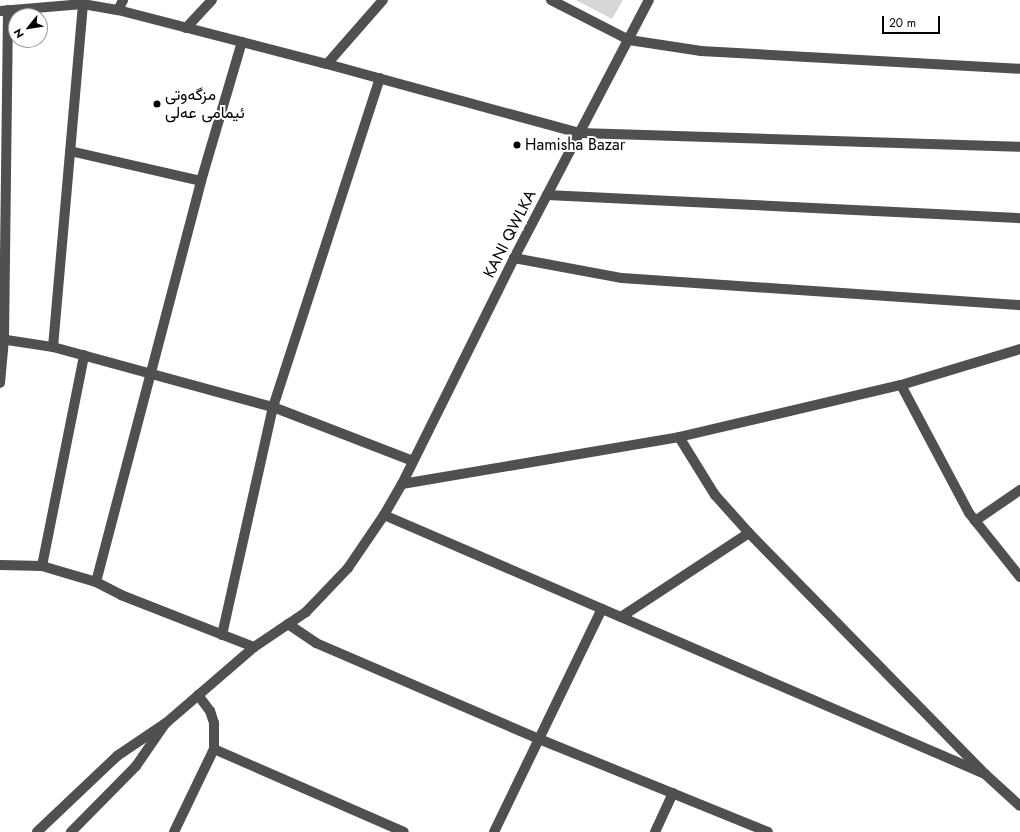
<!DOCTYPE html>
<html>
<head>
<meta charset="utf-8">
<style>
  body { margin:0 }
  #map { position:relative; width:1020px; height:832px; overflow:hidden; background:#fff; font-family:Jost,Vazirmatn,sans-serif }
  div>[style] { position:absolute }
  .green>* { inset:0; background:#d7d7d7 }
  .minor>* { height:10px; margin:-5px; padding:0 5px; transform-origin:5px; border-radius:5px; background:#505050 }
  .dots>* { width:11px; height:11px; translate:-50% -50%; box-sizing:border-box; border:2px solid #fff; border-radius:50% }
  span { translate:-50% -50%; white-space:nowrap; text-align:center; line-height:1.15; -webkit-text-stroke:4px #fff; paint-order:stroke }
  .poi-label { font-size:16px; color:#000 }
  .left { translate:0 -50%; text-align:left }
  .street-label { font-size:16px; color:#000 }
  .north { position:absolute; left:8px; top:8px; width:40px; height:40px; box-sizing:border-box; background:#fff; border:1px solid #999; border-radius:50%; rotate:240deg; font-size:11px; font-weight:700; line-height:16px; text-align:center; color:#000 }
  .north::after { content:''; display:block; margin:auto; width:14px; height:18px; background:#000; clip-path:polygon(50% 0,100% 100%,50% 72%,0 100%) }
  .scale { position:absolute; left:882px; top:16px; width:58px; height:18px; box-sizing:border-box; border:2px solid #000; border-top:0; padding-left:5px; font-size:12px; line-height:14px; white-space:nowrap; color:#000; -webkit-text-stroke:3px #fff; paint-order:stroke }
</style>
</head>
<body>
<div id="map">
  <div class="green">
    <div style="clip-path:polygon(576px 0,623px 0,612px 19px)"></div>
  </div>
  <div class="minor">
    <div style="left:551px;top:0;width:88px;rotate:27.1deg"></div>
    <div style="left:629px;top:40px;width:73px;rotate:8.7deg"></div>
    <div style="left:701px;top:51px;width:320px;rotate:3.2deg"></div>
    <div style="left:118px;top:10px;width:11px;rotate:-63deg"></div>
    <div style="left:0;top:11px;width:83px;rotate:-4.8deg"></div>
    <div style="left:83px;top:4px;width:36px;rotate:10deg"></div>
    <div style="left:118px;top:10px;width:216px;rotate:14.5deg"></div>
    <div style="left:327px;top:64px;width:262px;rotate:15.3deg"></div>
    <div style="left:580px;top:133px;width:440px;rotate:1.8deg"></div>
    <div style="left:186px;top:28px;width:38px;rotate:-47deg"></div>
    <div style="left:327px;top:64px;width:85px;rotate:-48.8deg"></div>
    <div style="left:70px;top:151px;width:134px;rotate:12.9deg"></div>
    <div style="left:547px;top:195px;width:474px;rotate:2.8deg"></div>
    <div style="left:514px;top:258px;width:110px;rotate:10.5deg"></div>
    <div style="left:622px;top:278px;width:399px;rotate:3.9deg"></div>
    <div style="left:0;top:339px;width:54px;rotate:8.6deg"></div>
    <div style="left:53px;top:347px;width:228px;rotate:15.3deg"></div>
    <div style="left:273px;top:407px;width:150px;rotate:21.1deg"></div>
    <div style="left:53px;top:347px;width:344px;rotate:-85deg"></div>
    <div style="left:0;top:383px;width:44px;rotate:-84.8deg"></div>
    <div style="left:4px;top:339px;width:329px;rotate:-89.3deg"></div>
    <div style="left:901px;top:385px;width:145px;rotate:62deg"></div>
    <div style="left:969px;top:513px;width:82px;rotate:51.4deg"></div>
    <div style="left:679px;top:437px;width:68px;rotate:58.2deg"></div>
    <div style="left:715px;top:495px;width:51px;rotate:48.2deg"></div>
    <div style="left:749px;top:533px;width:337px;rotate:45.6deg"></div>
    <div style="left:985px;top:774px;width:47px;rotate:42.4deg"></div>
    <div style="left:402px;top:484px;width:281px;rotate:-9.6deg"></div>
    <div style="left:679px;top:437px;width:228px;rotate:-13.2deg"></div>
    <div style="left:901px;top:385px;width:124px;rotate:-16.8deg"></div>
    <div style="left:384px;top:515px;width:654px;rotate:23.31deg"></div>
    <div style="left:975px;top:521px;width:55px;rotate:-34.6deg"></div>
    <div style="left:0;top:565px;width:42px;rotate:1.4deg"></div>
    <div style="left:42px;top:566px;width:56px;rotate:16.5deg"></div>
    <div style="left:96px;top:582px;width:28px;rotate:27deg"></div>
    <div style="left:121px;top:595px;width:143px;rotate:21.4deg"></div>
    <div style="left:42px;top:566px;width:215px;rotate:-78.7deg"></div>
    <div style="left:96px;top:582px;width:415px;rotate:-75.3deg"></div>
    <div style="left:201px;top:181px;width:145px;rotate:-73.6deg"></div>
    <div style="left:621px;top:617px;width:153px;rotate:-33.3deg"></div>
    <div style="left:288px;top:624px;width:34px;rotate:34deg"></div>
    <div style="left:316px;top:643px;width:243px;rotate:23.3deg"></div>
    <div style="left:539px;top:739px;width:247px;rotate:22.1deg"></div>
    <div style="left:222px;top:635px;width:234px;rotate:-77.4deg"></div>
    <div style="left:273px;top:407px;width:346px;rotate:-72deg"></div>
    <div style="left:214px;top:749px;width:207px;rotate:23.6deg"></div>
    <div style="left:37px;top:832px;width:110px;rotate:-43.5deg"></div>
    <div style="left:117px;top:756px;width:59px;rotate:-34deg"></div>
    <div style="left:166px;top:723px;width:116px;rotate:-40.8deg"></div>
    <div style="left:254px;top:647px;width:63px;rotate:-33.9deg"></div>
    <div style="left:306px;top:612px;width:61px;rotate:-46.3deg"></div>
    <div style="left:348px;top:568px;width:64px;rotate:-55.8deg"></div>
    <div style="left:384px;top:515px;width:36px;rotate:-60deg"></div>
    <div style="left:402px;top:484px;width:252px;rotate:-63.6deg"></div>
    <div style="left:514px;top:258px;width:291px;rotate:-62.4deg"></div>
    <div style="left:71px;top:832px;width:93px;rotate:-45.4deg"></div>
    <div style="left:136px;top:766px;width:51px;rotate:-55.4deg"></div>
    <div style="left:174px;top:832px;width:92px;rotate:-64.3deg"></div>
    <div style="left:214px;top:749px;width:26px;rotate:-90deg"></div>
    <div style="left:214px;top:723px;width:13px;rotate:-108deg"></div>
    <div style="left:210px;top:711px;width:20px;rotate:-127deg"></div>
    <div style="left:494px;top:832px;width:248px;rotate:-64.2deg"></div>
    <div style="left:655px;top:832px;width:43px;rotate:-65.2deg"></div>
  </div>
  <div class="dots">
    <div style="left:157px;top:104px;background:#000"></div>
    <div style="left:517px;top:145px;background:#000"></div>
  </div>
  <div class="poi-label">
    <span class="left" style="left:165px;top:104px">مزگەوتی<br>ئیمامی عەلی</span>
    <span class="left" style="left:525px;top:145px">Hamisha Bazar</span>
  </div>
  <div class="street-label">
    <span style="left:510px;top:234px;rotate:-63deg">KANI QWLKA</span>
  </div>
  <div class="north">N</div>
  <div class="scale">20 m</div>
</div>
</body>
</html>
